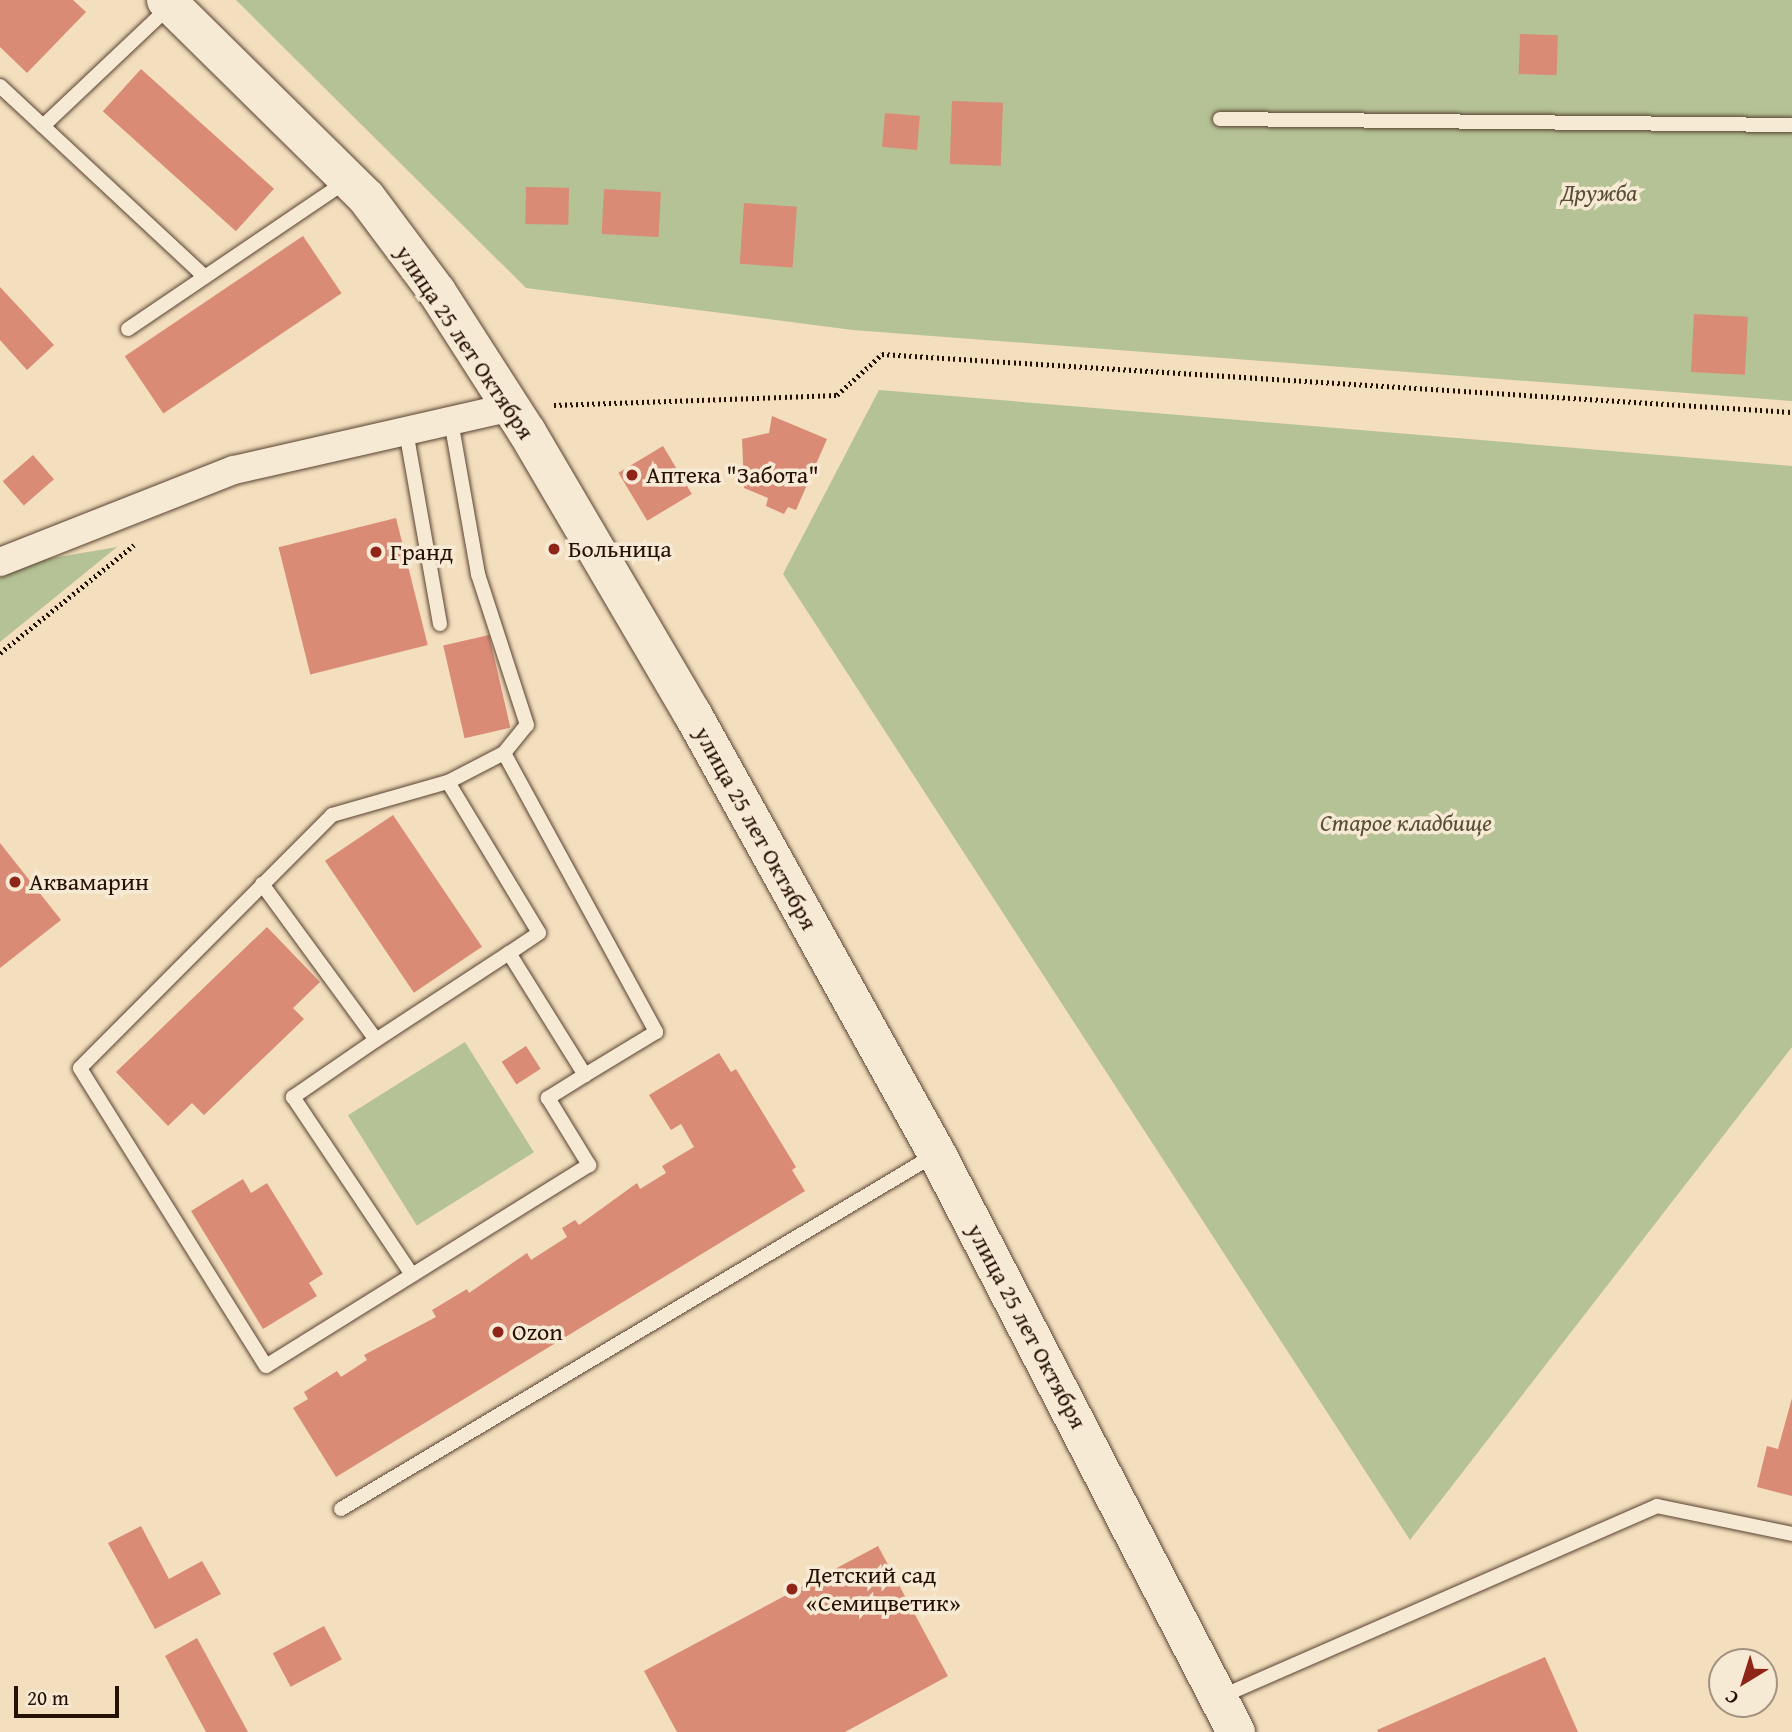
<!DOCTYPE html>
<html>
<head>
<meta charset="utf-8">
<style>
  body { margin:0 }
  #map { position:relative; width:1792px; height:1732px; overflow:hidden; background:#f3debd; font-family:"Gentium Book Plus",serif }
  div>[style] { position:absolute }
  .green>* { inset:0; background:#b5c295; transform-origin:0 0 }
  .building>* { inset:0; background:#d98b76; transform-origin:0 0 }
  .path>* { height:4.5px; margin-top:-2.25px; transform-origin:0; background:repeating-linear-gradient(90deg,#260f03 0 2px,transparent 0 5.5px) }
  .roads { filter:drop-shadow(0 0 2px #594332) drop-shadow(0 0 2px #594332) }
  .lane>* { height:14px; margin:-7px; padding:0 7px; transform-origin:7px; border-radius:7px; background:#f7ead4 }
  .street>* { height:28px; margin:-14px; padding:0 14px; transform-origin:14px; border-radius:14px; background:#f7ead4 }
  .secondary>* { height:38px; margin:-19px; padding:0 19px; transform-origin:19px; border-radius:19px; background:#f7ead4 }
  .dots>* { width:19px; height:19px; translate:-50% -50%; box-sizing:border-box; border:4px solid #f7ead4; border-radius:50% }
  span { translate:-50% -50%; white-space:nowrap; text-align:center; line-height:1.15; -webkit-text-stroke:7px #f7ead4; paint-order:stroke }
  .park-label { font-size:24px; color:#584e36; font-style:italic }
  .street-label { font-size:24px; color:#260f03 }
  .poi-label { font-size:24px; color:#260f03 }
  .left { translate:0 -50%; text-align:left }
  .north { position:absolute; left:1708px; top:1648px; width:70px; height:70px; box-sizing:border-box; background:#f7ead4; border:2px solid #a39280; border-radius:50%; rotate:218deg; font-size:19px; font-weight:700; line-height:28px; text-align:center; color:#260f03 }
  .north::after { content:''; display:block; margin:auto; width:24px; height:32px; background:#8f2418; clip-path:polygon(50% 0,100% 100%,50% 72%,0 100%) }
  .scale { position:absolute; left:14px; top:1686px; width:105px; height:32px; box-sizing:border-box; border:4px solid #260f03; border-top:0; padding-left:9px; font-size:21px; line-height:24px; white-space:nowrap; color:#260f03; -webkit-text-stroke:5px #f7ead4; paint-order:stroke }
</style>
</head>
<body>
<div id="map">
  <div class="green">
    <div style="clip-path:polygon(236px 0,1792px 0,1792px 401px,853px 330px,526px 288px)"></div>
    <div style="clip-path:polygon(879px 390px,1792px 466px,1792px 1047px,1410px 1540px,783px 574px)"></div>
    <div style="clip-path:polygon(117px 547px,0 642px,0 567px)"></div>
    <div style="left:465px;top:1042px;width:130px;height:138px;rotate:58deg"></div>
  </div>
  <div class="building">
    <div style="clip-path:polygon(0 0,73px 0,86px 12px,27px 73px,0 47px)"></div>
    <div style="left:1520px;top:34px;width:38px;height:40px;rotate:2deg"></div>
    <div style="left:141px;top:69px;width:179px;height:57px;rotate:42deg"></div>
    <div style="left:952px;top:101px;width:51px;height:63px;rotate:2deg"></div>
    <div style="left:885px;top:113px;width:35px;height:34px;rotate:5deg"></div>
    <div style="left:526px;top:187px;width:43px;height:37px;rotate:1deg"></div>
    <div style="left:604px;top:189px;width:57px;height:45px;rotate:3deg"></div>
    <div style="left:744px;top:203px;width:53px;height:61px;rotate:4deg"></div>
    <div style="left:303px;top:236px;width:69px;height:215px;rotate:56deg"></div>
    <div style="clip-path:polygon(0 287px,54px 345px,27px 370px,0 340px)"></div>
    <div style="left:1694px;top:314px;width:54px;height:58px;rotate:3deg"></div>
    <div style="clip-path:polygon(772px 416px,827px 439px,796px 510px,788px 507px,784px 514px,766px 506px,768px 498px,744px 488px,742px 439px,769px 433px)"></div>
    <div style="left:663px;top:446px;width:56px;height:52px;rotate:59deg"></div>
    <div style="left:33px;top:455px;width:32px;height:40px;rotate:49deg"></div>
    <div style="left:396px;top:518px;width:131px;height:121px;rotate:76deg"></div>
    <div style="left:489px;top:635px;width:95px;height:47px;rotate:77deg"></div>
    <div style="left:393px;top:815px;width:159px;height:82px;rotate:56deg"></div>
    <div style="clip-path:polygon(0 843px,61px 920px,0 968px)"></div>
    <div style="clip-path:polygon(267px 927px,320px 982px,293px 1008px,304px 1019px,204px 1115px,192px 1103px,168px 1126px,116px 1072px)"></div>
    <div style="left:526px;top:1046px;width:27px;height:29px;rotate:57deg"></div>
    <div style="clip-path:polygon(719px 1053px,731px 1072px,736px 1069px,796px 1167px,792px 1170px,805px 1191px,336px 1477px,293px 1408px,308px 1399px,304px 1392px,337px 1371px,341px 1377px,367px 1360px,364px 1355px,436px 1317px,432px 1310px,467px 1289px,469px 1293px,527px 1253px,531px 1260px,567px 1237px,562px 1228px,575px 1220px,579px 1225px,637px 1183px,640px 1189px,666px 1173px,662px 1166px,694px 1147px,681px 1124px,671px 1130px,649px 1095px)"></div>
    <div style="clip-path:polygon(243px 1179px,251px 1193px,267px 1183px,323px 1274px,309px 1283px,317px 1296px,263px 1329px,191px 1211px)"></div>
    <div style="clip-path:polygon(1792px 1398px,1792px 1496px,1757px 1487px,1767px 1446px,1778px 1449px)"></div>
    <div style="clip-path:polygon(141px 1526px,169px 1579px,202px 1561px,221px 1594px,155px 1629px,108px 1543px)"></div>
    <div style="clip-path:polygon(878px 1546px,948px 1676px,845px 1732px,677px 1732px,644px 1671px)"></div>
    <div style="left:324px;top:1626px;width:38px;height:58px;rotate:62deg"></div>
    <div style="clip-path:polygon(197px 1638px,248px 1732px,206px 1732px,165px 1656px)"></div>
    <div style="clip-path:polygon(1545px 1657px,1578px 1732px,1378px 1732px,1377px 1730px)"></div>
  </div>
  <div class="path">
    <div style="left:554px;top:405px;width:283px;rotate:-2deg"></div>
    <div style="left:837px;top:395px;width:61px;rotate:-42.3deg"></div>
    <div style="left:882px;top:354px;width:912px;rotate:3.65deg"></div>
    <div style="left:0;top:653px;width:172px;rotate:-38.9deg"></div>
  </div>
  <div class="roads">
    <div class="lane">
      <div style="left:171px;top:5px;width:176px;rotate:136.6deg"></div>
      <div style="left:43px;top:126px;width:221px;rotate:43deg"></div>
      <div style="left:0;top:86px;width:59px;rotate:42.9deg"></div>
      <div style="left:1220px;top:119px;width:572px;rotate:0.6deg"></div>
      <div style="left:128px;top:329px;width:264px;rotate:-34.1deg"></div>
      <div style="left:406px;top:431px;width:196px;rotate:80deg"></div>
      <div style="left:504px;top:753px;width:318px;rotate:61.4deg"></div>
      <div style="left:656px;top:1032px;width:83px;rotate:148.8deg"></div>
      <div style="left:448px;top:782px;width:176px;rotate:58.9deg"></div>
      <div style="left:539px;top:933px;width:36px;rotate:146deg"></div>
      <div style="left:509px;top:953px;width:144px;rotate:58.1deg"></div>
      <div style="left:585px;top:1075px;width:44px;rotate:148.1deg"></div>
      <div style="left:548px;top:1098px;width:79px;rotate:58.5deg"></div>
      <div style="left:589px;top:1165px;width:380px;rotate:148.1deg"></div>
      <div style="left:266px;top:1366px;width:351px;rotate:-122deg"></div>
      <div style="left:80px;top:1068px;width:357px;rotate:-45.1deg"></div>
      <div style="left:332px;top:815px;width:121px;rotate:-15.9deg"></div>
      <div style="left:448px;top:782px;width:63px;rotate:-27.4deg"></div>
      <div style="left:504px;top:753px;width:36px;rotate:-51deg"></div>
      <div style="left:527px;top:725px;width:159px;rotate:-108deg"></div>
      <div style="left:478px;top:574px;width:155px;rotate:-100deg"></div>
      <div style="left:262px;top:884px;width:193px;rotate:53.8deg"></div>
      <div style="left:376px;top:1040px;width:101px;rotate:145.5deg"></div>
      <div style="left:293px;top:1097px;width:214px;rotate:56.2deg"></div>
      <div style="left:376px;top:1040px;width:159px;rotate:-33.2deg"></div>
      <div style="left:341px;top:1509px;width:693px;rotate:-30.82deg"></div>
      <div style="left:1220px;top:1697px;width:477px;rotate:-23.6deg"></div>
      <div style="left:1657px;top:1506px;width:138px;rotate:11.7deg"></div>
    </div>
    <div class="street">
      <div style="left:0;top:562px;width:251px;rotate:-21.5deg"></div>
      <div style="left:234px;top:470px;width:284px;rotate:-12.8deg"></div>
    </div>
    <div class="secondary">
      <div style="left:166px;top:0;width:281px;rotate:44.6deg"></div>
      <div style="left:366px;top:197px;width:119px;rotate:53.2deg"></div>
      <div style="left:437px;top:292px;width:166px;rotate:57.3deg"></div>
      <div style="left:527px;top:432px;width:326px;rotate:59.6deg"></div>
      <div style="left:692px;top:713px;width:504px;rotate:60.95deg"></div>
      <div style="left:937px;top:1154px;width:651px;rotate:62.65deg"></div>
    </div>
  </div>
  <div class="dots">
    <div style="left:632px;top:475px;background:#8f2418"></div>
    <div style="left:554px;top:549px;background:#8f2418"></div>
    <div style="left:376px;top:552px;background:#8f2418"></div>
    <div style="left:15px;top:882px;background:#8f2418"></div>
    <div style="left:498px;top:1332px;background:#8f2418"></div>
    <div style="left:792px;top:1589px;background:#8f2418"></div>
  </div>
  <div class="park-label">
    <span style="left:1599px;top:193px">Дружба</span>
    <span style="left:1406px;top:823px">Старое кладбище</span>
  </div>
  <div class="street-label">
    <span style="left:465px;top:342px;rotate:56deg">улица 25 лет Октября</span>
    <span style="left:756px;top:828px;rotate:61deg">улица 25 лет Октября</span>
    <span style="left:1027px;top:1326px;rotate:62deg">улица 25 лет Октября</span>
  </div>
  <div class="poi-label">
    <span class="left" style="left:646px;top:475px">Аптека "Забота"</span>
    <span class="left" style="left:568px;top:549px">Больница</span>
    <span class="left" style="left:390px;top:552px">Гранд</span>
    <span class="left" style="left:29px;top:882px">Аквамарин</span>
    <span class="left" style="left:512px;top:1332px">Ozon</span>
    <span class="left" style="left:806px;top:1589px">Детский сад<br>«Семицветик»</span>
  </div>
  <div class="north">С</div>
  <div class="scale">20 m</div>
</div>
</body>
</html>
